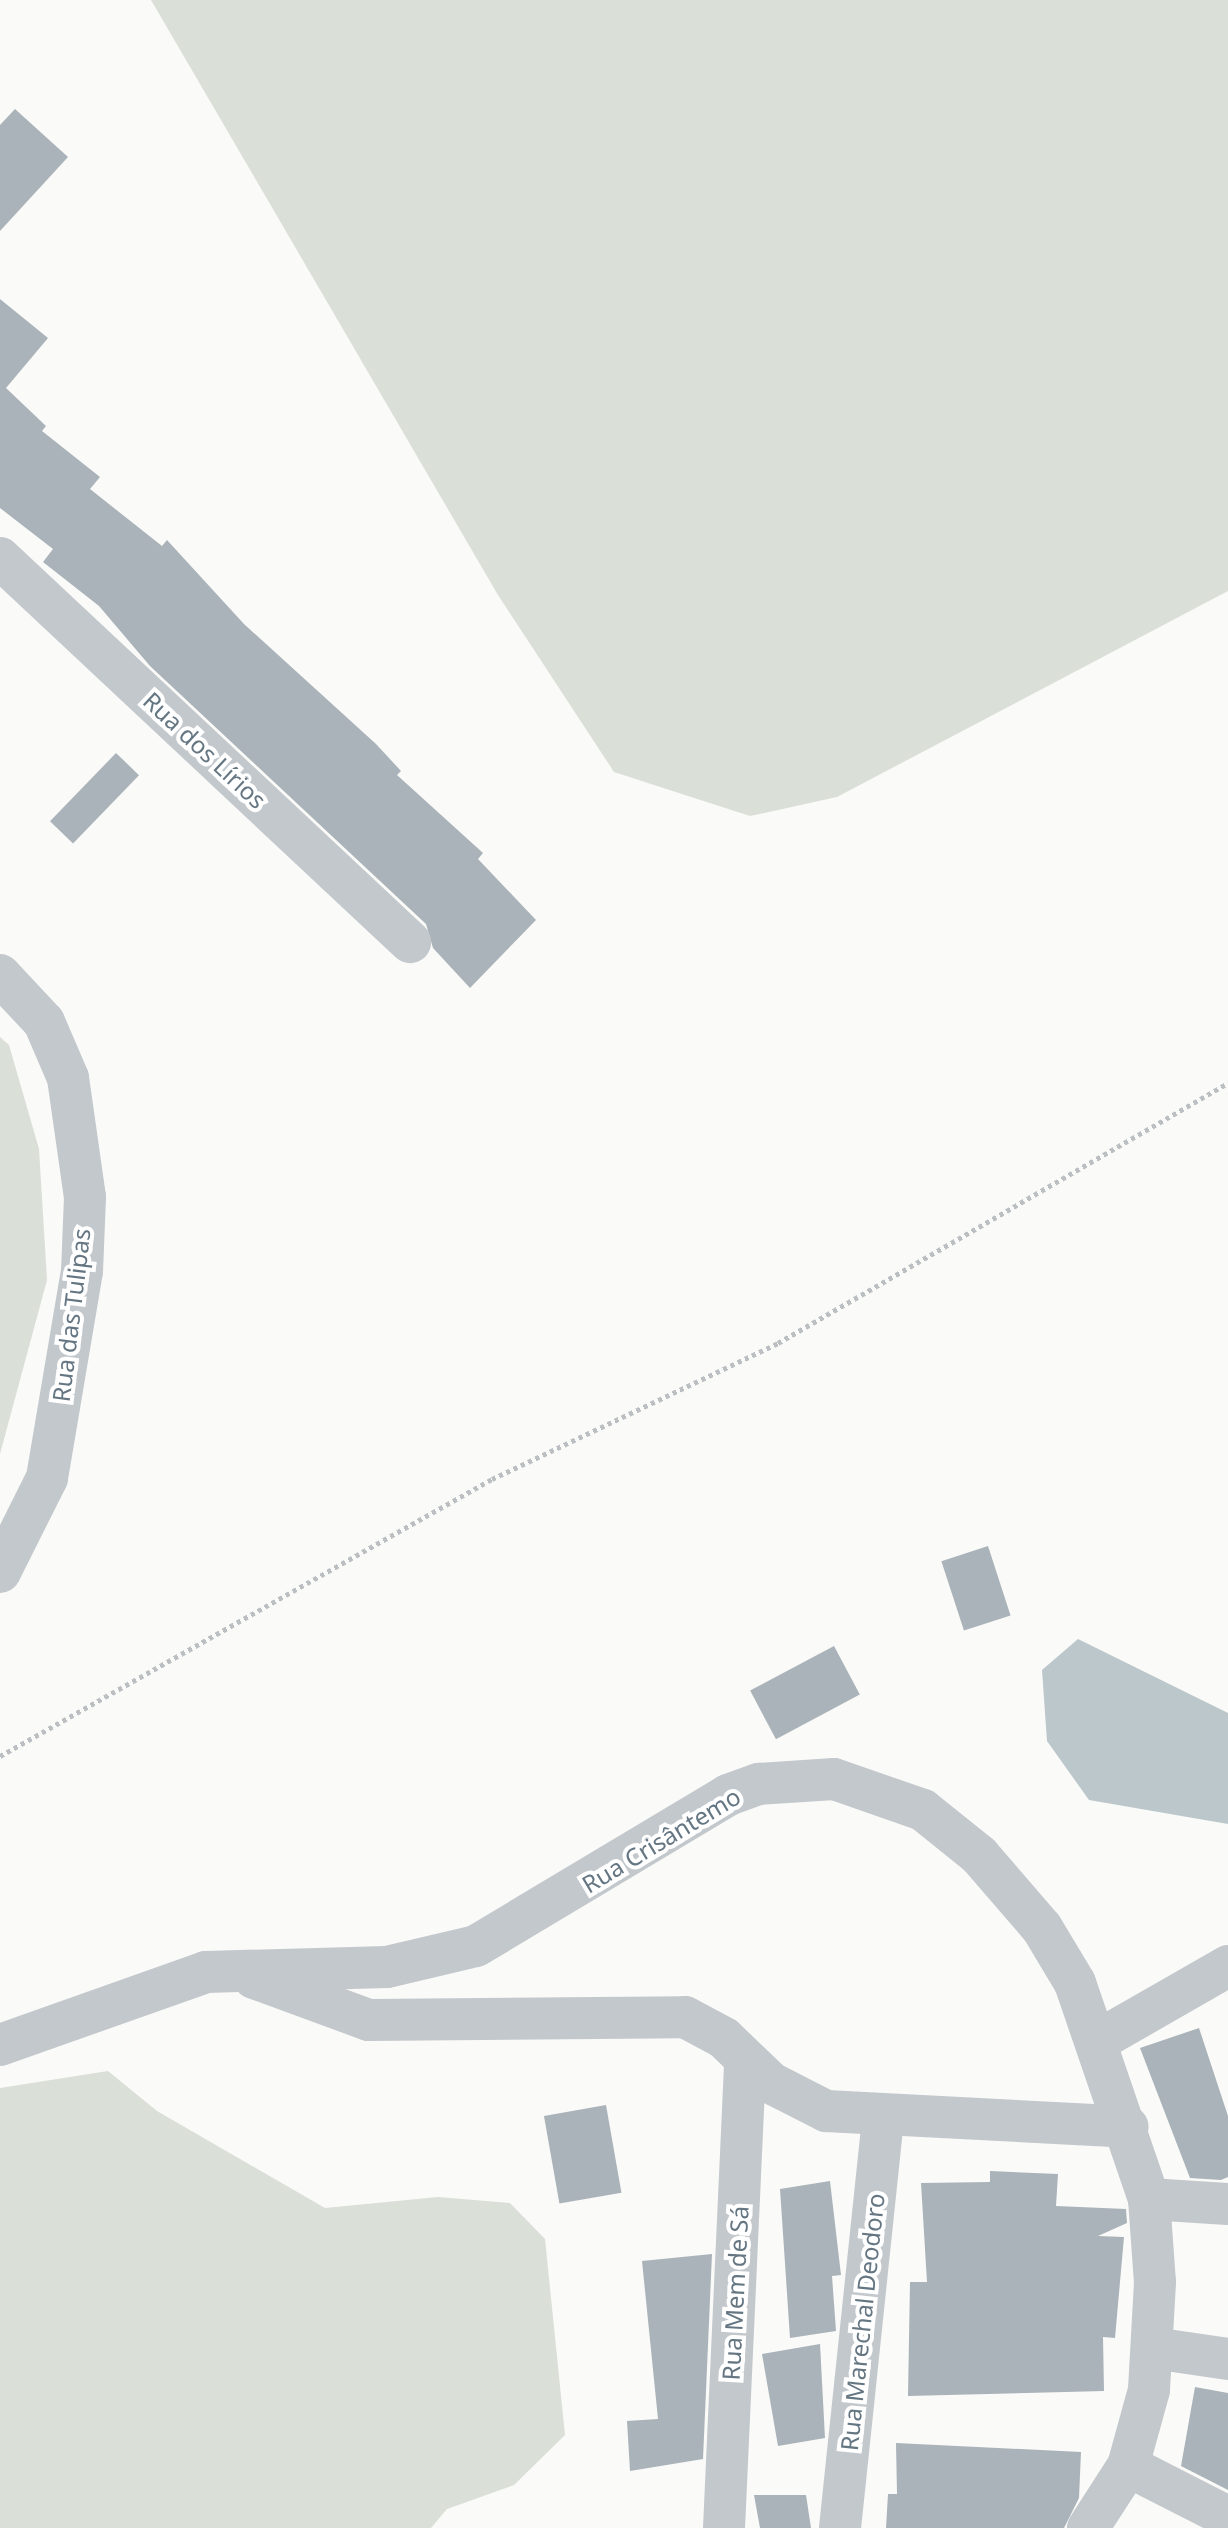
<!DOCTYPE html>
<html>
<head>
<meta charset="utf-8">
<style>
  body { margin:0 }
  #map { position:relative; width:1228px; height:2528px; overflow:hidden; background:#fafaf8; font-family:"Noto Sans",sans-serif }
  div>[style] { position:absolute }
  .green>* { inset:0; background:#dadfd7 }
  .water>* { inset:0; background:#bbc7cb }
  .building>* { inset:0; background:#aab3b9; transform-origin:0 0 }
  .path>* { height:5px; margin-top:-2.5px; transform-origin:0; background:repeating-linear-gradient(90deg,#bbbfc2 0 4px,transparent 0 8px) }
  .minor>* { height:42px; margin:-21px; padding:0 21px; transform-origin:21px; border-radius:21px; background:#c3c8cc }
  span { translate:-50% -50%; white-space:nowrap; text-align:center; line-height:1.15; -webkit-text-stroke:8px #fff; paint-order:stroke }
  .street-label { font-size:24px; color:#657683 }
</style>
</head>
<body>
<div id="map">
  <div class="green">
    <div style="clip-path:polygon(151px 0,1228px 0,1228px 591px,837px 797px,750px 816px,614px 772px,498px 595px)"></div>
    <div style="clip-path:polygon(0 1037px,9px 1045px,39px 1149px,47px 1280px,0 1454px)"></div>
    <div style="clip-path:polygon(108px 2071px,157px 2111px,325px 2208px,438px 2197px,510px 2203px,545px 2239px,565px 2435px,514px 2485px,447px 2509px,431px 2528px,0 2528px,0 2088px)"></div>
  </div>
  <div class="water">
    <div style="clip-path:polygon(1078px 1639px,1228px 1713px,1228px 1824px,1089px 1800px,1047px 1741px,1042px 1670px)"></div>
  </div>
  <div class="building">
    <div style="clip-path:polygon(15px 109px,68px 157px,0 231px,0 125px)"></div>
    <div style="clip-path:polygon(0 299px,48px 338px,6px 388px,46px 426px,42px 431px,100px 477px,90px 489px,162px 546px,167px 540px,244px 624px,376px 744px,401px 771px,397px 775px,483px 853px,478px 859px,536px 920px,470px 988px,433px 948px,426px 924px,150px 666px,99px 606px,43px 562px,53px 549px,0 508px)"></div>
    <div style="left:116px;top:753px;width:32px;height:95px;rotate:44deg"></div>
    <div style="left:988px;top:1546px;width:73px;height:49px;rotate:72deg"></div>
    <div style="left:834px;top:1646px;width:55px;height:95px;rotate:62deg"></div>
    <div style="clip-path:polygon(1199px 2028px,1228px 2116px,1228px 2177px,1221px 2180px,1190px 2178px,1140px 2048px)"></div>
    <div style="left:606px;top:2105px;width:89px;height:63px;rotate:80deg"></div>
    <div style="clip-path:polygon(990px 2171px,1058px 2174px,1056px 2206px,1126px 2209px,1127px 2223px,1098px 2236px,1124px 2237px,1115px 2338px,1103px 2337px,1104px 2391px,908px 2396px,910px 2282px,927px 2282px,921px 2183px,990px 2182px)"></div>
    <div style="clip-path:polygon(830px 2181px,841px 2275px,832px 2276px,836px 2331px,790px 2338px,780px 2189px)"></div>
    <div style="clip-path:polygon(712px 2254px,703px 2459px,630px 2471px,627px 2421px,658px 2419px,642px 2261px)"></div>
    <div style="clip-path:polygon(820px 2344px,825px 2438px,778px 2446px,762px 2354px)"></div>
    <div style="clip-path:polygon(1195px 2387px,1228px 2393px,1228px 2490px,1181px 2466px)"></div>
    <div style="clip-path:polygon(896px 2443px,1081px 2452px,1079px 2498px,1064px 2528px,886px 2528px,888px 2494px,897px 2494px)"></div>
    <div style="clip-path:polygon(754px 2495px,806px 2495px,811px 2528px,760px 2528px)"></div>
  </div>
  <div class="path">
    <div style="left:0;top:1756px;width:565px;rotate:-29.38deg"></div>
    <div style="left:492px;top:1479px;width:317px;rotate:-25.4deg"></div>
    <div style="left:778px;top:1343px;width:520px;rotate:-30.02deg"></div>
  </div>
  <div class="minor">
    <div style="left:0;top:558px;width:562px;rotate:43.12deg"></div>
    <div style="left:0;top:975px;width:64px;rotate:46.9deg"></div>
    <div style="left:44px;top:1022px;width:61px;rotate:66.8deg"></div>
    <div style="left:68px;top:1078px;width:120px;rotate:81.9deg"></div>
    <div style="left:85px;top:1197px;width:74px;rotate:92.3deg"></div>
    <div style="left:82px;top:1271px;width:210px;rotate:99.6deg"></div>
    <div style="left:47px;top:1478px;width:105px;rotate:116.6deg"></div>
    <div style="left:254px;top:1978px;width:122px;rotate:20.1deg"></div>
    <div style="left:369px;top:2020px;width:316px;rotate:-0.5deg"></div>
    <div style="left:685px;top:2017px;width:44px;rotate:28.3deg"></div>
    <div style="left:724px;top:2038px;width:65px;rotate:43.8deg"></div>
    <div style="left:771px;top:2083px;width:62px;rotate:27deg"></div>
    <div style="left:826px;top:2111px;width:302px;rotate:3deg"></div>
    <div style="left:1099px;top:2040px;width:149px;rotate:-29.8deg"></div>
    <div style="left:0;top:2045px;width:219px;rotate:-19.5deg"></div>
    <div style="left:206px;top:1972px;width:181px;rotate:-1.6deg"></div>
    <div style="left:387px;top:1967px;width:91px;rotate:-13.3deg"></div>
    <div style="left:476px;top:1946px;width:294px;rotate:-30.9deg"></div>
    <div style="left:728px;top:1795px;width:33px;rotate:-20deg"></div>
    <div style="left:759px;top:1784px;width:75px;rotate:-3.8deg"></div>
    <div style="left:834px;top:1779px;width:94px;rotate:19.2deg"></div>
    <div style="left:923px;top:1810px;width:72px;rotate:38.8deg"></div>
    <div style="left:979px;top:1855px;width:96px;rotate:49.2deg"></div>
    <div style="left:1042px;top:1928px;width:64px;rotate:59deg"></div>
    <div style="left:1075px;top:1983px;width:228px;rotate:71.1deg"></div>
    <div style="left:1149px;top:2199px;width:83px;rotate:85.9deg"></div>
    <div style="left:1155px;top:2282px;width:108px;rotate:93.2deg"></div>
    <div style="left:1149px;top:2390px;width:79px;rotate:105.4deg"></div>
    <div style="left:1128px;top:2466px;width:74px;rotate:122.8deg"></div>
    <div style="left:1149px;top:2199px;width:79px;rotate:3.6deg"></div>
    <div style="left:1153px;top:2348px;width:76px;rotate:8.3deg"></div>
    <div style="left:1128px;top:2466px;width:112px;rotate:27deg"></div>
    <div style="left:724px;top:2528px;width:469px;rotate:-87.4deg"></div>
    <div style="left:840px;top:2528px;width:414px;rotate:-84deg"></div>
  </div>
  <div class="street-label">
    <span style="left:205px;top:750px;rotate:43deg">Rua dos Lírios</span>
    <span style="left:71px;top:1315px;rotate:-83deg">Rua das Tulipas</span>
    <span style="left:661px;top:1840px;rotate:-31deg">Rua Crisântemo</span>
    <span style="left:735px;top:2293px;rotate:-87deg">Rua Mem de Sá</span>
    <span style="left:862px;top:2322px;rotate:-84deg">Rua Marechal Deodoro</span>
  </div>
</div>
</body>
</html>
